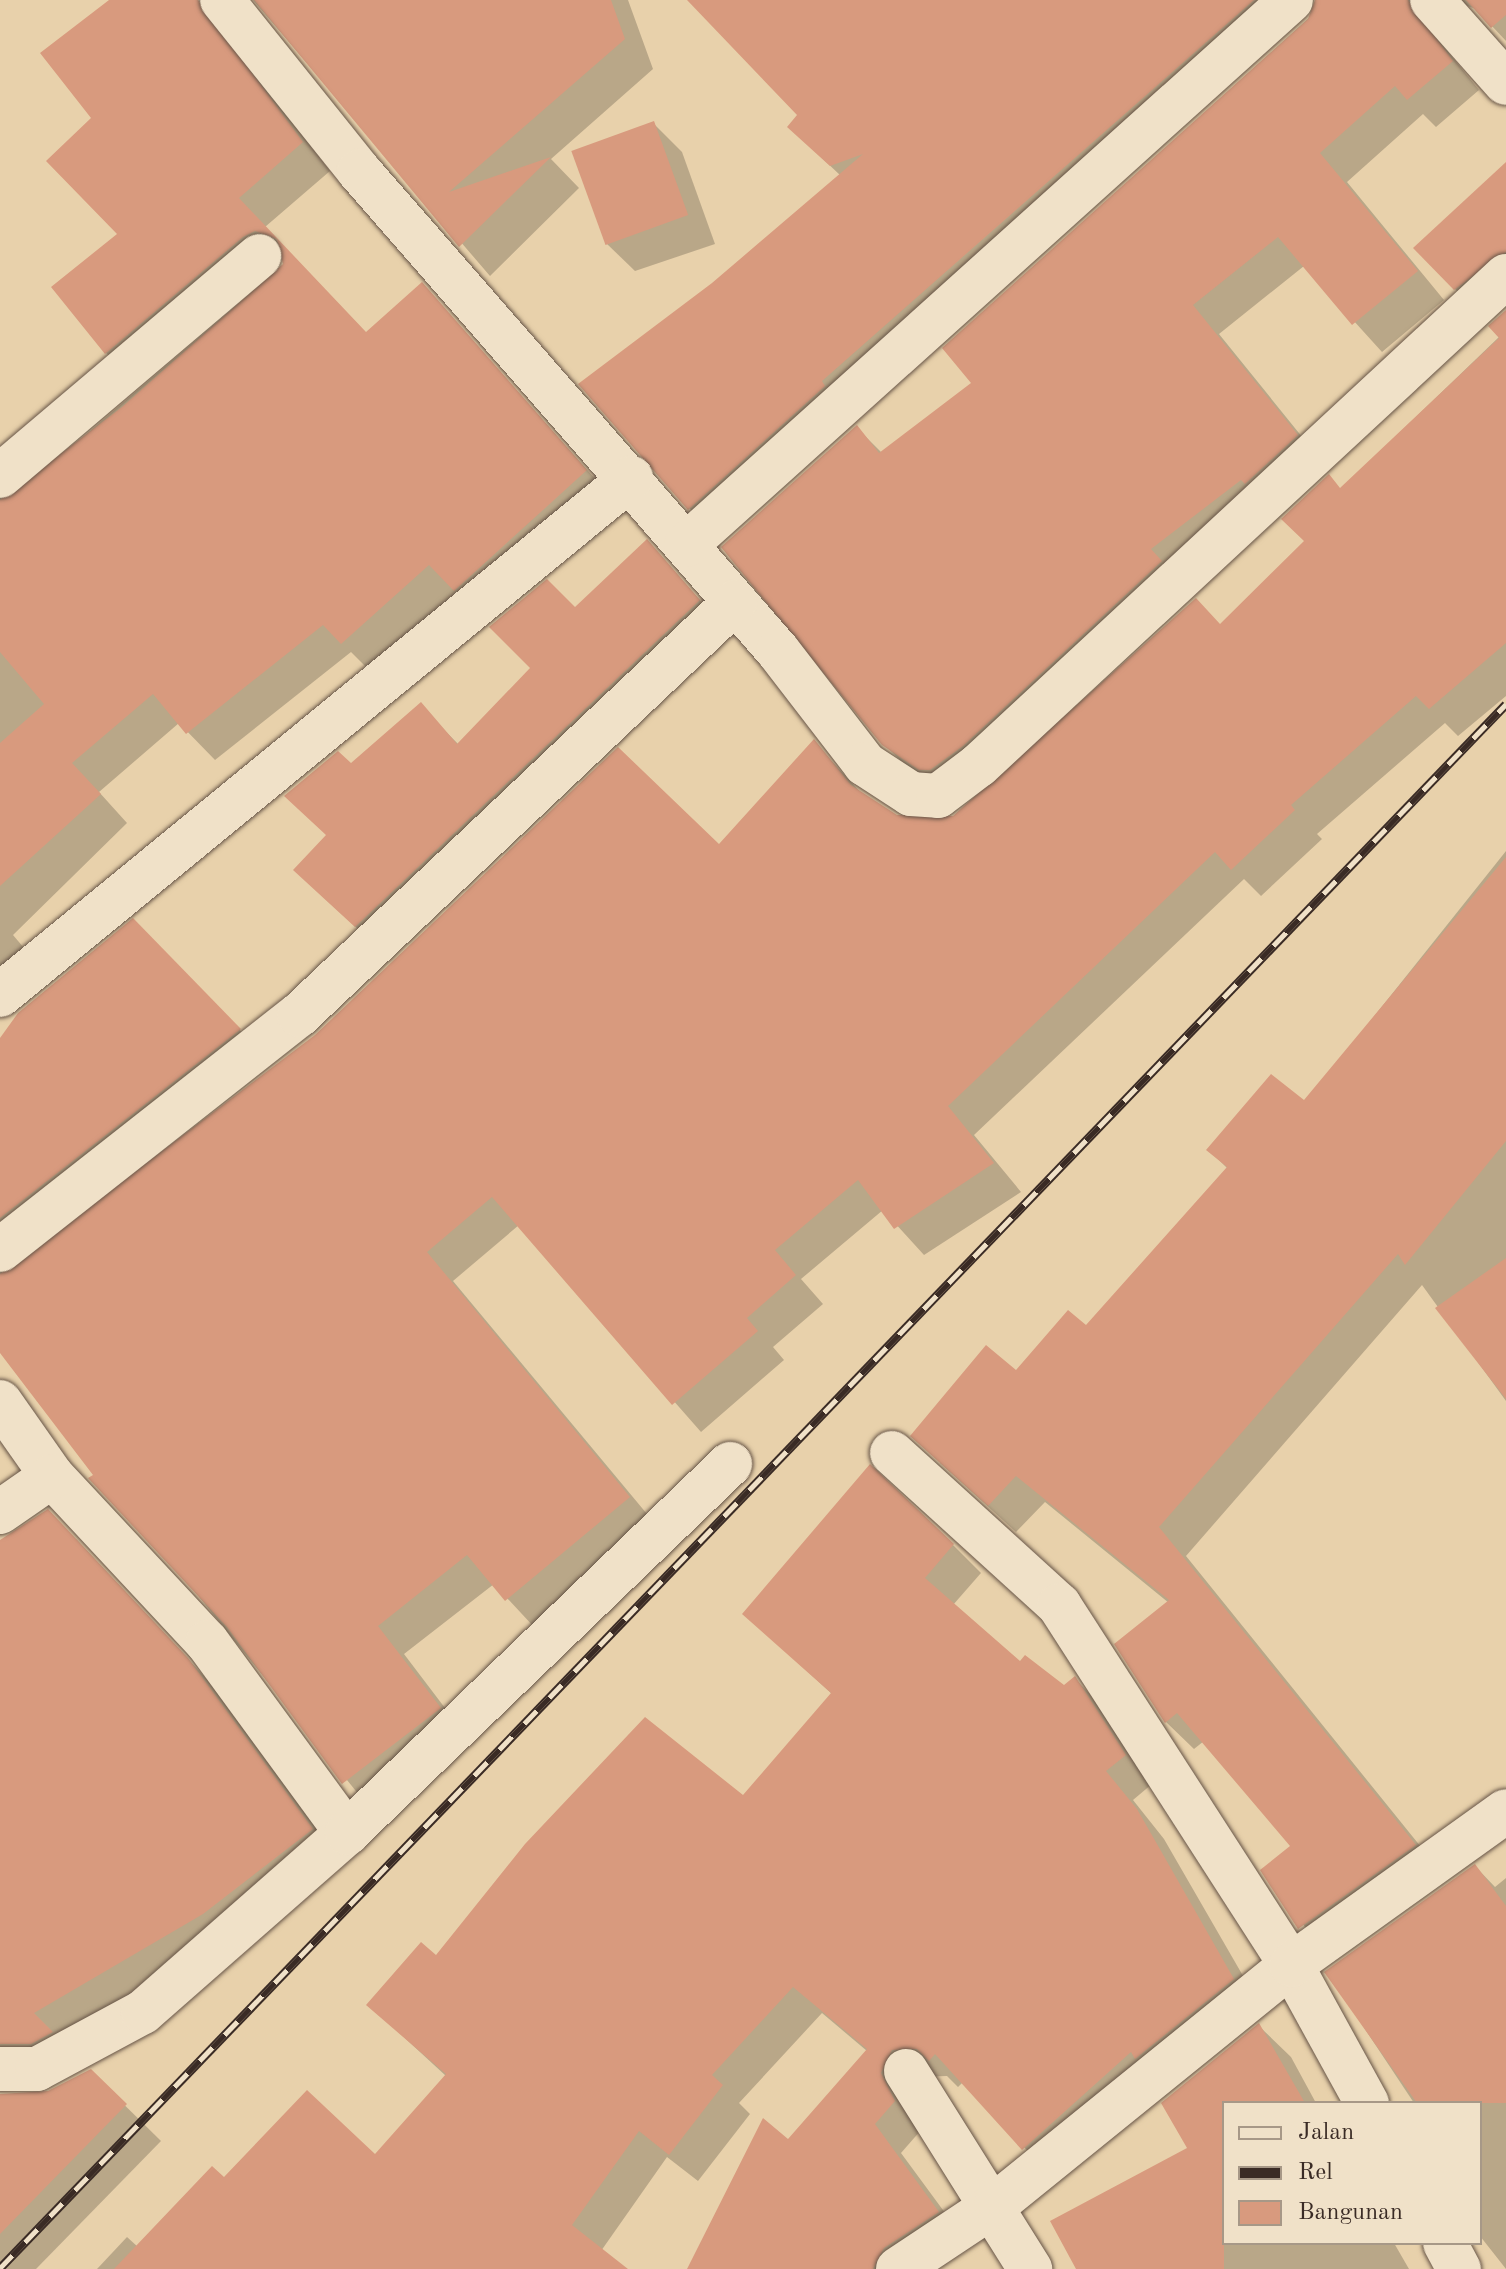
<!DOCTYPE html>
<html>
<head>
<meta charset="utf-8">
<style>
  body { margin:0 }
  #map { position:relative; width:1506px; height:2269px; overflow:hidden; background:#e8d1ab; font-family:"Old Standard TT",serif }
  div>[style] { position:absolute }
  .shadow>* { inset:0; background:#0003 }
  .building>* { inset:0; background:#d89a7e; transform-origin:0 0 }
  .roads { filter:drop-shadow(0 0 2px #665446) drop-shadow(0 0 2px #665446) }
  .minor>* { height:44px; margin:-22px; padding:0 22px; transform-origin:22px; border-radius:22px; background:#f0e1c8 }
  .rail>* { height:9px; margin-top:-4.5px; transform-origin:0; background:repeating-linear-gradient(90deg,#f0e1c8 0 18px,#3a2b25 0 36px); box-sizing:border-box; border-block:2px solid #3a2b25 }
  span { translate:-50% -50%; white-space:nowrap; text-align:center; line-height:1.15; -webkit-text-stroke:7px #f0e1c8; paint-order:stroke }
  .legend { position:absolute; left:1222px; top:2101px; width:260px; height:144px; box-sizing:border-box; background:#f0e1c8; border:2px solid #a79887; margin:0; padding:10px 14px; list-style:none; font-size:24px; color:#3a2b25 }
  .legend li { display:flex; align-items:center; gap:16px; height:40px }
  .legend b { width:40px; border:2px solid #a79887 }
</style>
</head>
<body>
<div id="map">
  <div class="shadow">
    <div style="clip-path:polygon(113px 0,170px 0,226px 36px,330px 171px,265px 227px,367px 334px,422px 285px,613px 499px,370px 671px,351px 652px,215px 760px,179px 723px,99px 792px,127px 823px,13px 935px,47px 975px,0 993px,0 461px,5px 504px,285px 264px,284px 258px,134px 380px,106px 353px,120px 235px,94px 119px)"></div>
    <div style="clip-path:polygon(253px 0,628px 0,653px 69px,551px 159px,579px 188px,490px 276px)"></div>
    <div style="clip-path:polygon(690px 0,1303px 0,715px 534px,689px 508px,714px 285px,841px 176px,789px 127px,800px 115px)"></div>
    <div style="clip-path:polygon(1342px 0,1506px 0,1506px 41px,1476px 9px,1456px 2px,1435px 36px,1479px 90px,1436px 127px,1423px 114px,1347px 182px,1444px 300px,1382px 352px,1304px 266px,1219px 334px,1324px 464px,959px 797px,913px 773px,884px 744px,857px 428px,882px 453px,973px 383px,944px 349px,1311px 16px)"></div>
    <div style="clip-path:polygon(653px 123px,682px 152px,715px 244px,635px 271px,606px 243px)"></div>
    <div style="clip-path:polygon(1506px 170px,1506px 298px,1483px 317px,1455px 289px)"></div>
    <div style="clip-path:polygon(1506px 311px,1506px 696px,1458px 736px,1445px 723px,1317px 834px,1322px 839px,1261px 896px,1244px 879px,974px 1135px,1021px 1192px,924px 1255px,883px 1210px,801px 1279px,823px 1304px,773px 1347px,784px 1360px,701px 1432px,519px 1225px,453px 1281px,657px 1526px,534px 1627px,494px 1584px,404px 1654px,467px 1737px,372px 1811px,0 1350px,0 1045px,161px 949px,267px 1058px,12px 1259px,719px 847px,814px 742px,862px 794px,897px 817px,953px 818px,1221px 626px,1306px 542px,1341px 489px,1500px 336px)"></div>
    <div style="clip-path:polygon(647px 542px,725px 628px,383px 952px,322px 896px,328px 836px,351px 765px,420px 705px,459px 745px,533px 668px,575px 610px)"></div>
    <div style="clip-path:polygon(1506px 851px,1506px 1401px,1422px 1285px,1186px 1556px,1442px 1873px,1327px 1956px,1262px 1870px,1293px 1847px,1204px 1741px,1194px 1749px,1166px 1722px,1117px 1645px,1169px 1603px,1045px 1502px,1016px 1532px,940px 1463px,1016px 1373px,1086px 1328px,1228px 1169px,1209px 1150px,1305px 1103px)"></div>
    <div style="clip-path:polygon(76px 1539px,215px 1688px,339px 1857px,60px 2042px,0 2064px,0 1543px)"></div>
    <div style="clip-path:polygon(953px 1545px,981px 1573px,953px 1605px,1021px 1664px,1064px 1688px,1075px 1679px,1102px 1706px,1152px 1784px,1133px 1800px,1164px 1839px,1261px 2007px,1051px 2176px,963px 2082px,958px 2087px,947px 2076px,921px 2077px,922px 2129px,901px 2153px,965px 2240px,922px 2269px,690px 2269px,867px 2051px,822px 2013px,739px 2103px,750px 2114px,698px 2181px,667px 2157px,601px 2251px,619px 2269px,97px 2269px,127px 2237px,138px 2247px,224px 2180px,376px 2157px,446px 2076px,369px 2005px,437px 1958px,743px 1798px,832px 1694px,745px 1614px)"></div>
    <div style="clip-path:polygon(1475px 1866px,1495px 1887px,1506px 1878px,1506px 2269px,1480px 2236px,1480px 2103px,1414px 2103px,1327px 1972px)"></div>
    <div style="clip-path:polygon(1259px 2026px,1291px 2057px,1316px 2103px,1224px 2103px,1224px 2243px,1394px 2243px,1409px 2269px,1079px 2269px,1190px 2149px)"></div>
    <div style="clip-path:polygon(90px 2071px,161px 2141px,36px 2269px,0 2269px,0 2140px,49px 2093px)"></div>
  </div>
  <div class="building">
    <div style="clip-path:polygon(109px 0,198px 0,303px 142px,239px 198px,366px 332px,422px 282px,587px 470px,454px 591px,429px 565px,341px 644px,323px 625px,186px 734px,153px 694px,72px 763px,101px 794px,0 886px,0 743px,44px 704px,0 652px,0 500px,122px 407px,283px 264px,277px 239px,255px 231px,243px 237px,105px 354px,51px 287px,117px 234px,46px 161px,91px 118px,40px 53px)"></div>
    <div style="clip-path:polygon(254px 0,611px 0,625px 39px,449px 192px,551px 157px,459px 247px)"></div>
    <div style="clip-path:polygon(687px 0,1254px 0,822px 381px,825px 386px,688px 510px,578px 384px,712px 283px,863px 154px,830px 166px,787px 127px,797px 115px)"></div>
    <div style="clip-path:polygon(1315px 0,1408px 0,1453px 61px,1407px 100px,1395px 86px,1320px 153px,1418px 271px,1352px 325px,1278px 237px,1193px 305px,1298px 435px,1245px 484px,1241px 480px,1151px 549px,1162px 561px,963px 746px,930px 770px,919px 770px,882px 745px,721px 547px,857px 425px,879px 453px,971px 383px,942px 348px,1308px 19px)"></div>
    <div style="clip-path:polygon(1466px 0,1506px 0,1506px 15px,1491px 28px)"></div>
    <div style="left:654px;top:121px;width:100px;height:88px;rotate:70deg"></div>
    <div style="clip-path:polygon(1506px 162px,1506px 252px,1454px 290px,1413px 248px)"></div>
    <div style="clip-path:polygon(1506px 310px,1506px 643px,1429px 709px,1416px 696px,1291px 805px,1295px 810px,1231px 870px,1215px 852px,948px 1106px,994px 1163px,894px 1229px,858px 1180px,775px 1250px,796px 1275px,747px 1318px,758px 1331px,672px 1405px,492px 1197px,427px 1252px,630px 1497px,505px 1601px,467px 1555px,378px 1626px,441px 1708px,342px 1784px,227px 1627px,88px 1478px,93px 1475px,0 1353px,0 1274px,315px 1035px,618px 747px,719px 844px,814px 739px,851px 785px,897px 815px,953px 816px,1196px 598px,1220px 624px,1304px 541px,1281px 519px,1329px 474px,1340px 488px,1499px 338px,1488px 326px)"></div>
    <div style="clip-path:polygon(647px 539px,700px 600px,355px 927px,293px 870px,326px 835px,284px 796px,338px 751px,351px 763px,421px 702px,457px 744px,530px 668px,489px 627px,547px 579px,575px 607px)"></div>
    <div style="clip-path:polygon(1506px 857px,1506px 1141px,1405px 1265px,1398px 1254px,1159px 1527px,1416px 1845px,1298px 1929px,1260px 1870px,1290px 1846px,1177px 1713px,1165px 1723px,1114px 1644px,1169px 1600px,1016px 1476px,988px 1506px,910px 1436px,986px 1345px,1016px 1370px,1068px 1310px,1086px 1325px,1227px 1167px,1206px 1150px,1271px 1074px,1304px 1100px)"></div>
    <div style="clip-path:polygon(133px 918px,241px 1029px,0 1218px,0 1038px,18px 1013px)"></div>
    <div style="clip-path:polygon(1506px 1258px,1506px 1399px,1435px 1308px)"></div>
    <div style="clip-path:polygon(870px 1464px,954px 1544px,925px 1578px,1020px 1661px,1025px 1655px,1064px 1685px,1075px 1676px,1126px 1755px,1106px 1771px,1137px 1809px,1234px 1979px,1135px 2059px,1131px 2052px,1022px 2150px,935px 2054px,929px 2061px,917px 2049px,892px 2050px,881px 2073px,895px 2101px,875px 2124px,939px 2212px,884px 2248px,873px 2269px,687px 2269px,763px 2118px,788px 2139px,867px 2049px,793px 1987px,712px 2075px,723px 2085px,669px 2155px,639px 2131px,572px 2225px,628px 2269px,114px 2269px,212px 2166px,224px 2177px,307px 2090px,375px 2154px,446px 2074px,366px 2005px,421px 1942px,436px 1955px,525px 1844px,645px 1717px,743px 1795px,831px 1693px,742px 1614px)"></div>
    <div style="clip-path:polygon(48px 1509px,188px 1658px,313px 1829px,203px 1914px,34px 2013px,53px 2032px,31px 2044px,0 2044px,0 1540px)"></div>
    <div style="clip-path:polygon(1475px 1864px,1506px 1906px,1506px 2103px,1417px 2103px,1324px 1972px)"></div>
    <div style="clip-path:polygon(1259px 2023px,1305px 2103px,1224px 2103px,1224px 2269px,1076px 2269px,1050px 2221px,1187px 2148px,1161px 2103px)"></div>
    <div style="clip-path:polygon(91px 2069px,127px 2104px,0 2234px,0 2094px,48px 2091px)"></div>
  </div>
  <div class="roads">
    <div class="minor">
      <div style="left:222px;top:0;width:219px;rotate:51.3deg"></div>
      <div style="left:359px;top:171px;width:637px;rotate:48.88deg"></div>
      <div style="left:778px;top:651px;width:143px;rotate:52.4deg"></div>
      <div style="left:865px;top:764px;width:55px;rotate:33.1deg"></div>
      <div style="left:911px;top:794px;width:27px;rotate:4deg"></div>
      <div style="left:938px;top:796px;width:51px;rotate:-37.1deg"></div>
      <div style="left:979px;top:765px;width:719px;rotate:-42.86deg"></div>
      <div style="left:1432px;top:0;width:111px;rotate:48.3deg"></div>
      <div style="left:0;top:476px;width:340px;rotate:-40.3deg"></div>
      <div style="left:686px;top:545px;width:814px;rotate:-42.01deg"></div>
      <div style="left:0;top:995px;width:816px;rotate:-39.33deg"></div>
      <div style="left:0;top:1250px;width:380px;rotate:-38.2deg"></div>
      <div style="left:299px;top:1015px;width:601px;rotate:-43.45deg"></div>
      <div style="left:0;top:1402px;width:90px;rotate:54.9deg"></div>
      <div style="left:52px;top:1476px;width:227px;rotate:47deg"></div>
      <div style="left:207px;top:1642px;width:237px;rotate:53.8deg"></div>
      <div style="left:892px;top:1453px;width:226px;rotate:42.3deg"></div>
      <div style="left:1059px;top:1605px;width:428px;rotate:57.2deg"></div>
      <div style="left:1291px;top:1965px;width:158px;rotate:61.2deg"></div>
      <div style="left:0;top:1512px;width:63px;rotate:-34.7deg"></div>
      <div style="left:0;top:2069px;width:37px"></div>
      <div style="left:37px;top:2069px;width:120px;rotate:-28.3deg"></div>
      <div style="left:143px;top:2012px;width:271px;rotate:-41.3deg"></div>
      <div style="left:347px;top:1833px;width:532px;rotate:-43.93deg"></div>
      <div style="left:906px;top:2071px;width:234px;rotate:57.9deg"></div>
      <div style="left:1445px;top:2243px;width:30px;rotate:62deg"></div>
      <div style="left:898px;top:2269px;width:118px;rotate:-33.6deg"></div>
      <div style="left:996px;top:2204px;width:380px;rotate:-39deg"></div>
      <div style="left:1291px;top:1965px;width:264px;rotate:-35.6deg"></div>
    </div>
  </div>
  <div class="rail">
    <div style="left:0;top:2268px;width:2171px;rotate:-46.08deg"></div>
  </div>
  <ul class="legend">
  <li><b style="height:10px;background:#f0e1c8"></b>Jalan</li>
  <li><b style="height:10px;background:#3a2b25"></b>Rel</li>
  <li><b style="height:22px;background:#d89a7e"></b>Bangunan</li>
  </ul>
</div>
</body>
</html>
